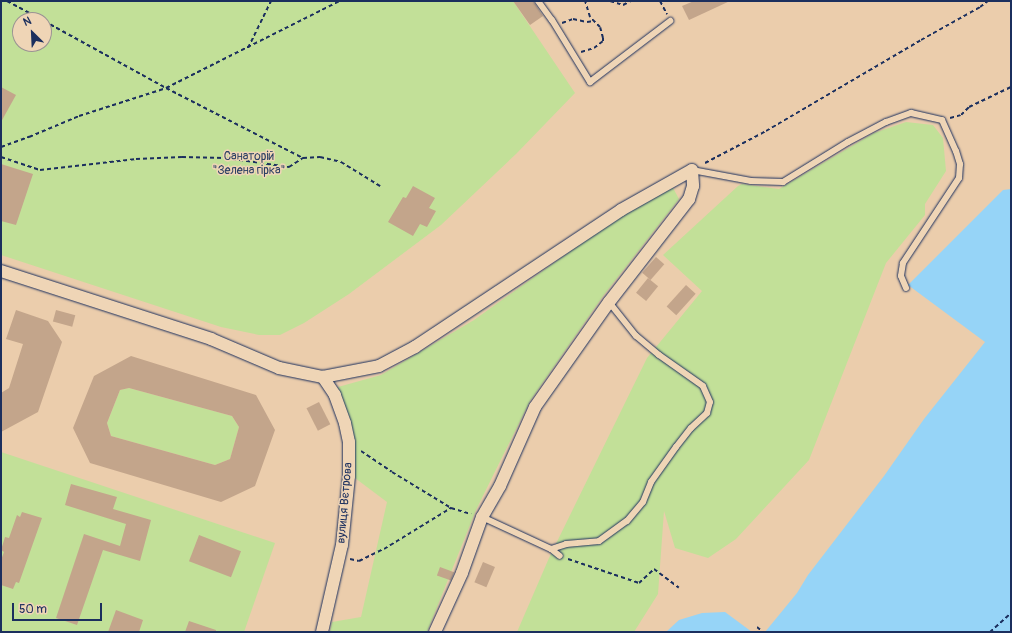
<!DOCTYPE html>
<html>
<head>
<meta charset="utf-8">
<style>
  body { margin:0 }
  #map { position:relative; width:1012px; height:633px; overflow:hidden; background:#ebcdac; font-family:Pangolin,sans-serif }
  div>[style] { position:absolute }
  .green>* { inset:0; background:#c2e098 }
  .water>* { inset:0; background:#96d4f7 }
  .building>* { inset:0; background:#c3a58b; transform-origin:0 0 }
  .path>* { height:2px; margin-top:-1px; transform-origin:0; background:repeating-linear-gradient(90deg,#1b2f5e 0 4px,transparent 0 7px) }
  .roads { filter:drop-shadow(0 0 1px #1b2f5e) drop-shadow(0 0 1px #1b2f5e) }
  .service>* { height:6px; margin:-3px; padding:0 3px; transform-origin:3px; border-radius:3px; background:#efd5b6 }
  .minor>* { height:12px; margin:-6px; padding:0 6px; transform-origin:6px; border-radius:6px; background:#efd5b6 }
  span { translate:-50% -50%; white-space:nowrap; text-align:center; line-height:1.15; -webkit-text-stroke:3px #efd5b6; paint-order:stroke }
  .park-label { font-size:12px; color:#2c4164 }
  .street-label { font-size:12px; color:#1b2f5e }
  .frame { position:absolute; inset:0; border:2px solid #1b2f5e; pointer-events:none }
  .north { position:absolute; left:12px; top:12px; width:40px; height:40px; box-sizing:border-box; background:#efd5b6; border:1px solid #9a9393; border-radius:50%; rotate:336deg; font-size:11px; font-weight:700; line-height:16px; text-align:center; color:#1b2f5e }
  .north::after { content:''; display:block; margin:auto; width:14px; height:18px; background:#1b2f5e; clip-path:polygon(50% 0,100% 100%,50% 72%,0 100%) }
  .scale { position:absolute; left:12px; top:603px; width:90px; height:18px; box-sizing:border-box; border:2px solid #1b2f5e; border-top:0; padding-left:5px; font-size:12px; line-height:14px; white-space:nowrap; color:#1b2f5e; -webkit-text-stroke:3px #efd5b6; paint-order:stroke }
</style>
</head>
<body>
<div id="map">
  <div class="green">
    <div style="clip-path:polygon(evenodd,1px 1px,513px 1px,575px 93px,517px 153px,441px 225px,349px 294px,304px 323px,280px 335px,259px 335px,221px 327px,1px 255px,1px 1px,20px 20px,44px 20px,44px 44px,20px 44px,20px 20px)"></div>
    <div style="clip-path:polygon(906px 122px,933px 125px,943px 138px,946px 171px,925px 204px,925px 215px,886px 263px,809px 460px,736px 539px,708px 558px,675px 548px,664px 511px,658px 594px,634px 632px,517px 632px,549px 558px,647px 358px,702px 291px,663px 255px,738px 186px,742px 184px,779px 189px,874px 133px)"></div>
    <div style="clip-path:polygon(672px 186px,679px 199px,603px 296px,530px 401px,476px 510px,427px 632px,330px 632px,332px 622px,361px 617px,387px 502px,355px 478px,352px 431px,338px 387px,381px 375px,474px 320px,638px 203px)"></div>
    <div style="clip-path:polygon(129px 388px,232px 416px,239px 427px,230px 459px,215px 465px,111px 436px,107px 423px,120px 390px)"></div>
    <div style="clip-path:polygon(1px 452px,275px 543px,244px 632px,1px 632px)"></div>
  </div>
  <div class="water">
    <div style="clip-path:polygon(1011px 189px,1011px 632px,765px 632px,797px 593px,808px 575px,884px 476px,924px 419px,985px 342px,908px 285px,1003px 190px)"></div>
    <div style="clip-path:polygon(725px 612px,752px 632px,666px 632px,679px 620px,702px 613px)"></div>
  </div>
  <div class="building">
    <div style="clip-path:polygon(513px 1px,533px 1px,543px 16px,530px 25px)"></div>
    <div style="clip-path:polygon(694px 1px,730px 1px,689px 20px,682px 6px)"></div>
    <div style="clip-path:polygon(1px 87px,16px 95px,1px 122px)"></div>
    <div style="clip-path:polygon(1px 164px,33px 174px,16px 225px,1px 221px)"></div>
    <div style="clip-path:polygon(413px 186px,435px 198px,429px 208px,436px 211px,427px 227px,420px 224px,413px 236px,388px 222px,403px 197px,406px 198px)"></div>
    <div style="left:656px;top:257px;width:11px;height:21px;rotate:41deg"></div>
    <div style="left:648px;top:278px;width:13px;height:19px;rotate:39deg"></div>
    <div style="left:686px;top:285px;width:13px;height:29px;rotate:42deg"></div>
    <div style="clip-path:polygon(16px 310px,48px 321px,62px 342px,38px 412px,1px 432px,1px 393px,9px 388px,23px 344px,6px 339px)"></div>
    <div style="left:56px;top:310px;width:20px;height:12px;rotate:15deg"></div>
    <div style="clip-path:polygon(evenodd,131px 356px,256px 395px,275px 430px,255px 486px,221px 502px,90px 463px,73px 428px,94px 376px,131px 356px,129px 388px,232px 416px,239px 427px,230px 459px,215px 465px,111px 436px,107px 423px,120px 390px,129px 388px)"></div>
    <div style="left:319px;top:402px;width:25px;height:14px;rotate:63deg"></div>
    <div style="clip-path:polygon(71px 484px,117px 497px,113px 509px,151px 520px,140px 561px,103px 550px,77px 625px,56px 618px,84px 534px,120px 546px,126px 524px,65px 505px)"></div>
    <div style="clip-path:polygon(22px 512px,42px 518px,19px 583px,16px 582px,13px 589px,1px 585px,1px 560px,4px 552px,1px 550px,5px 537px,9px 538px,17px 515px,20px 517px)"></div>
    <div style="left:199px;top:535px;width:45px;height:28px;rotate:21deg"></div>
    <div style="left:483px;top:562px;width:13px;height:22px;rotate:23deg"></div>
    <div style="left:440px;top:567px;width:15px;height:9px;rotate:20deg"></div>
    <div style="clip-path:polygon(116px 610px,143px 620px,139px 632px,108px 632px)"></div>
    <div style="clip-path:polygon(189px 621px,216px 630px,216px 632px,185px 632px)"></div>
  </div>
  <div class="path">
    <div style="left:7px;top:1px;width:40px;rotate:28deg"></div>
    <div style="left:610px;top:1px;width:14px;rotate:17deg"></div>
    <div style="left:623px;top:5px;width:9px;rotate:-27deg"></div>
    <div style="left:660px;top:1px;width:15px;rotate:62deg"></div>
    <div style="left:44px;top:21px;width:139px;rotate:28.8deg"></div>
    <div style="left:166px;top:88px;width:154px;rotate:27.1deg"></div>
    <div style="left:303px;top:158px;width:17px;rotate:-3deg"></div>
    <div style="left:320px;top:157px;width:22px;rotate:13deg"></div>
    <div style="left:341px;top:162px;width:46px;rotate:31.6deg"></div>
    <div style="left:562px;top:23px;width:12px;rotate:-20deg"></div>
    <div style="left:573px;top:19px;width:14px;rotate:12deg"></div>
    <div style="left:587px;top:22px;width:7px;rotate:-8deg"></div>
    <div style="left:248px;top:48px;width:52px;rotate:-63.9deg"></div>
    <div style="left:581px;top:52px;width:14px;rotate:-17deg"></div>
    <div style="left:594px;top:48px;width:11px;rotate:-38deg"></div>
    <div style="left:603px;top:41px;width:3px;rotate:-90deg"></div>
    <div style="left:603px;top:38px;width:11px;rotate:-105deg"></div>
    <div style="left:600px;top:27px;width:14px;rotate:-135deg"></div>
    <div style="left:590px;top:17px;width:17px;rotate:-107deg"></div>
    <div style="left:950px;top:118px;width:11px;rotate:-15deg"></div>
    <div style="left:961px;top:115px;width:11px;rotate:-45deg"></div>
    <div style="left:969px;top:107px;width:47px;rotate:-25.5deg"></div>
    <div style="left:1px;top:147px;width:30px;rotate:-20deg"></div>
    <div style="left:29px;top:137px;width:54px;rotate:-22.8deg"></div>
    <div style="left:79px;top:116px;width:91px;rotate:-17.8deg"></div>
    <div style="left:166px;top:88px;width:195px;rotate:-26.6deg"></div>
    <div style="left:1px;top:157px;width:41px;rotate:18.4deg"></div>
    <div style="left:40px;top:170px;width:97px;rotate:-6.5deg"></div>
    <div style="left:136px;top:159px;width:46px;rotate:-2.5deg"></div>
    <div style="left:182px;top:157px;width:43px;rotate:1.3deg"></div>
    <div style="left:225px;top:158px;width:65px;rotate:8deg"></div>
    <div style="left:289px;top:167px;width:17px;rotate:-33deg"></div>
    <div style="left:705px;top:163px;width:69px;rotate:-27.7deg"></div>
    <div style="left:766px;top:131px;width:180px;rotate:-30.4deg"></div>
    <div style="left:921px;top:40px;width:68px;rotate:-29.2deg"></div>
    <div style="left:980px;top:7px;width:10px;rotate:-37deg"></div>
    <div style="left:361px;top:451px;width:37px;rotate:34deg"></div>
    <div style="left:392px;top:472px;width:69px;rotate:31.4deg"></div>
    <div style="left:350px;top:559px;width:9px;rotate:13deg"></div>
    <div style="left:359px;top:561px;width:28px;rotate:-26deg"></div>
    <div style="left:384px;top:549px;width:79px;rotate:-31.5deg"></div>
    <div style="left:451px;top:508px;width:21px;rotate:17deg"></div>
    <div style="left:568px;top:559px;width:75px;rotate:18.7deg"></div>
    <div style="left:639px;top:583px;width:21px;rotate:-43deg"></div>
    <div style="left:654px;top:569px;width:31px;rotate:37deg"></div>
    <div style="left:757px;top:627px;width:8px;rotate:40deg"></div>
    <div style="left:990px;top:632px;width:28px;rotate:-42deg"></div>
  </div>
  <div class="roads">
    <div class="service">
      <div style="left:538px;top:1px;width:24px;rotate:54deg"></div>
      <div style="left:552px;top:20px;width:73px;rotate:58.5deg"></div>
      <div style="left:590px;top:82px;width:101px;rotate:-37.3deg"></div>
      <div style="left:692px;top:170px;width:60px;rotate:10.6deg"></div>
      <div style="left:751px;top:181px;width:32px;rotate:2deg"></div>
      <div style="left:783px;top:182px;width:76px;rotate:-31.6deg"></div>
      <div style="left:848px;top:142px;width:43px;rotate:-27.8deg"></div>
      <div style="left:886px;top:122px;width:27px;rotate:-20deg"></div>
      <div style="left:911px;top:113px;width:32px;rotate:13deg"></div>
      <div style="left:942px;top:120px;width:34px;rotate:66deg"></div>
      <div style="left:956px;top:151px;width:14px;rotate:73deg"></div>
      <div style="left:960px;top:164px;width:14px;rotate:94deg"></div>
      <div style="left:959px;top:178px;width:102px;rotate:123.4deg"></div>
      <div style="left:903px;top:263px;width:13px;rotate:99deg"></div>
      <div style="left:901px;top:276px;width:13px;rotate:67deg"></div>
      <div style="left:482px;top:517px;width:76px;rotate:24.9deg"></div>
      <div style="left:551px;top:549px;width:11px;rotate:38deg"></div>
      <div style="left:551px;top:549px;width:16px;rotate:-18deg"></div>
      <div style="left:566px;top:544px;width:33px;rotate:-5deg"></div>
      <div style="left:599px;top:541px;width:34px;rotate:-36deg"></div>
      <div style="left:627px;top:521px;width:25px;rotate:-50deg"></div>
      <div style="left:643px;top:502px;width:22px;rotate:-68deg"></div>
      <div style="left:651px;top:482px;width:43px;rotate:-54.5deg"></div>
      <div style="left:676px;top:447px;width:24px;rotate:-52deg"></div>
      <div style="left:691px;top:428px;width:22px;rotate:-43deg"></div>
      <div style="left:707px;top:413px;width:11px;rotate:-75deg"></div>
      <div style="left:710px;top:402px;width:17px;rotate:-114deg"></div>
      <div style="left:703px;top:386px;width:54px;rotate:-144.8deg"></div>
      <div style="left:659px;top:355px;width:30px;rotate:-140deg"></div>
      <div style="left:636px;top:336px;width:43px;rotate:-128.5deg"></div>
    </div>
    <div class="minor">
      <div style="left:1px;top:271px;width:221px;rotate:17.9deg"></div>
      <div style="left:211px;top:339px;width:74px;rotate:23.1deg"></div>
      <div style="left:279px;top:368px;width:45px;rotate:11.6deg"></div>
      <div style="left:323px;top:377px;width:57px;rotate:-11.1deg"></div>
      <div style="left:379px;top:366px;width:41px;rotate:-27.8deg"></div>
      <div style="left:415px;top:347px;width:247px;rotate:-33.6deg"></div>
      <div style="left:621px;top:210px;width:81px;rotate:-29.4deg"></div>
      <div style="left:692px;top:170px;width:16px;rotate:86deg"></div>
      <div style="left:693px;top:186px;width:14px;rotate:107deg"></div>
      <div style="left:689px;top:199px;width:130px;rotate:127.8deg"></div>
      <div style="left:609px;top:302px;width:128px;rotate:125.2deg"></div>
      <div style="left:535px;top:407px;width:86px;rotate:113.9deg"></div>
      <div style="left:500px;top:486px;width:36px;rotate:120deg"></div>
      <div style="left:482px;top:517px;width:59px;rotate:109.7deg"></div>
      <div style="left:462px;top:573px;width:65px;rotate:114.6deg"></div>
      <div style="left:322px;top:632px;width:89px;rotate:-77.1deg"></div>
      <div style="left:342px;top:545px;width:69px;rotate:-84.2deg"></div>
      <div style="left:349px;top:476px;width:34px;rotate:-90deg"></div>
      <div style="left:349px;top:442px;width:19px;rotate:-102deg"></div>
      <div style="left:345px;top:423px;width:30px;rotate:-110deg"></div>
      <div style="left:335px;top:395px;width:22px;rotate:-124deg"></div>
    </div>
  </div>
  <div class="park-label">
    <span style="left:249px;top:164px">Санаторій<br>"Зелена гірка"</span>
  </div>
  <div class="street-label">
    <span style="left:345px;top:503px;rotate:-85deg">вулиця Вєтрова</span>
  </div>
  <div class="frame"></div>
  <div class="north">N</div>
  <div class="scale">50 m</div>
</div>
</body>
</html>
